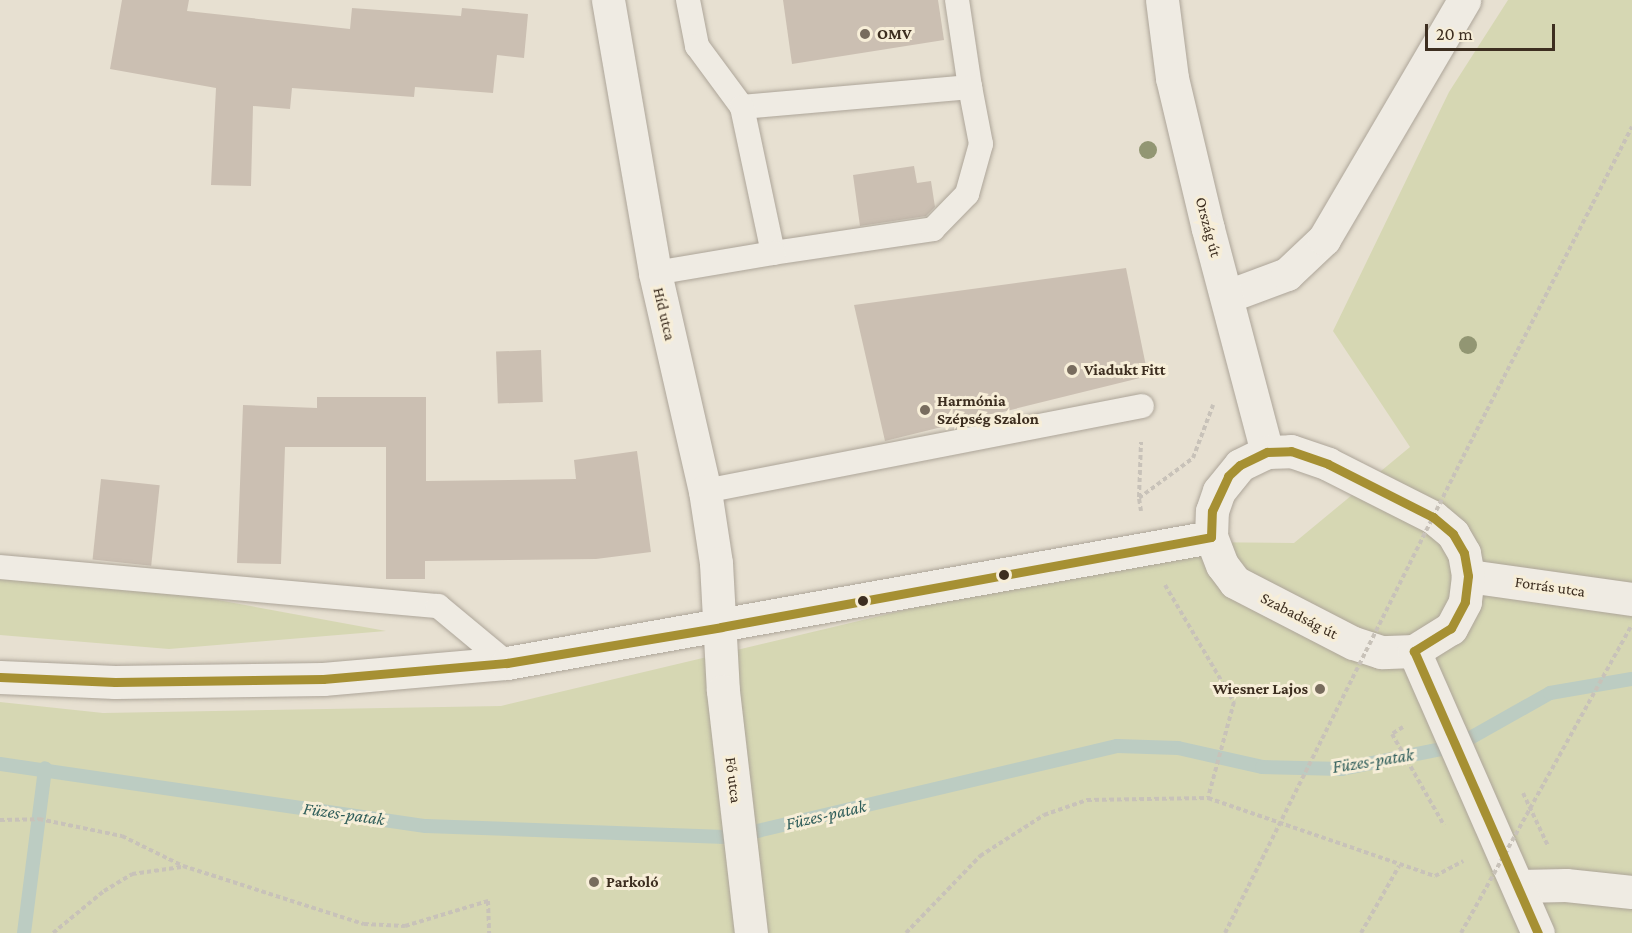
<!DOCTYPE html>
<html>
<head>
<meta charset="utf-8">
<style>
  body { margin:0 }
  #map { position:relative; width:1632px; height:933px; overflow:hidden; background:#e7e0d1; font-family:"Crimson Pro",serif }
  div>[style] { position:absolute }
  .green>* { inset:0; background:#d6d7b3 }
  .stream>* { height:14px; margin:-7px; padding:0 7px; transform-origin:7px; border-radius:7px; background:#bcccc2 }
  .building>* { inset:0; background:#cbbfb2; transform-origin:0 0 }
  .path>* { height:4px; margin-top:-2px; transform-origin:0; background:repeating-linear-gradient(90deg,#c8c2b9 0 4.5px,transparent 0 7.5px) }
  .roads { filter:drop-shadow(0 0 2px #ada599) drop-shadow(0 0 2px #ada599) }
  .service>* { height:24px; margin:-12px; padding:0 12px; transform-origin:12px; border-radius:12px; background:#efebe3 }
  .minor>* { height:33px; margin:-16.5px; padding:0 16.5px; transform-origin:16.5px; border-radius:16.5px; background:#efebe3 }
  .tertiary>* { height:33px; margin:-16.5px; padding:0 16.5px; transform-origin:16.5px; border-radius:16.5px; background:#efebe3 }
  .secondary>* { height:33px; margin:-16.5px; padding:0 16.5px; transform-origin:16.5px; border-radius:16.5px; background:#efebe3 }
  .path-bridge>* { height:4px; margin-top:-2px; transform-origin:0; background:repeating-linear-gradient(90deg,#c8c2b9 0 4.5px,transparent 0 7.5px) }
  .bus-1>* { height:9px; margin:-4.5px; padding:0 4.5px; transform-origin:4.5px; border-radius:4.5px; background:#a69033 }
  .trees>* { width:18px; height:18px; margin:-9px; border-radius:50%; background:#929673 }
  .dots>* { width:16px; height:16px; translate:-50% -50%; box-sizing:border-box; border:3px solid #f7eed8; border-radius:50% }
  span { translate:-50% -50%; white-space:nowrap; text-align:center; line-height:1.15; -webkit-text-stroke:6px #f7eed8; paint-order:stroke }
  .poi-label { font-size:16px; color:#3d2e20; font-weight:700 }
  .left { translate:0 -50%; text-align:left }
  .right { translate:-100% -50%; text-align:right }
  .street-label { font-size:16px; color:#3d2e20 }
  .water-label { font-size:18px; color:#2f5d5a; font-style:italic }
  .scale { position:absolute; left:1425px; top:24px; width:130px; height:27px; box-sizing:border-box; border:3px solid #3d2e20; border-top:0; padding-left:8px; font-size:18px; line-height:21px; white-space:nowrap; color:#3d2e20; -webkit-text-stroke:4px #f7eed8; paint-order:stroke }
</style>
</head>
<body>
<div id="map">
  <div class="green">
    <div style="clip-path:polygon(1508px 0,1632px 0,1632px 933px,0 933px,0 702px,103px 713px,501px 706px,1190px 542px,1294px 543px,1410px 447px,1333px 331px,1449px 92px)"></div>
    <div style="clip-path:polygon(0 560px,386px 631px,169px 649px,0 635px)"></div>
  </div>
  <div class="stream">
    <div style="left:0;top:764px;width:430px;rotate:8.3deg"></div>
    <div style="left:426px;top:826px;width:306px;rotate:2.1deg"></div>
    <div style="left:732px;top:837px;width:396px;rotate:-13.3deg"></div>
    <div style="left:1117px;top:746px;width:61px;rotate:1.9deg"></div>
    <div style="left:1178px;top:748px;width:86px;rotate:12.7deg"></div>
    <div style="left:1262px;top:767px;width:80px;rotate:1.4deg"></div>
    <div style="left:1342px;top:769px;width:116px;rotate:-11.4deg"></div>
    <div style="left:1456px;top:746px;width:108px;rotate:-29.4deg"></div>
    <div style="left:1550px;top:693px;width:83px;rotate:-9.7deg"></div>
    <div style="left:24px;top:933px;width:166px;rotate:-82.7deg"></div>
  </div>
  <div class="building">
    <div style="clip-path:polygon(122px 0,189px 0,187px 11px,350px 29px,352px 8px,461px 16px,462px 8px,528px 14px,524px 58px,497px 55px,493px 93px,415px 87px,414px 97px,292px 88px,290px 109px,253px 106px,251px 186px,211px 185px,216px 88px,110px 69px)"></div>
    <div style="clip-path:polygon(783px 0,938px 0,944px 40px,792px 64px)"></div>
    <div style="clip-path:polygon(914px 166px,917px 183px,931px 181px,935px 207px,926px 216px,860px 226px,853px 175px)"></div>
    <div style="clip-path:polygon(1126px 268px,1148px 376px,885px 441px,854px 305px)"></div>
    <div style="left:541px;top:350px;width:52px;height:45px;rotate:88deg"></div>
    <div style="clip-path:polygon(317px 397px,426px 397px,426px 481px,576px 479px,574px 460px,637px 451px,651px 552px,596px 559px,425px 561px,425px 579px,386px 579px,386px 447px,285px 447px,281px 564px,237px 563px,243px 405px,317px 408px)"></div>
    <div style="left:101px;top:479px;width:59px;height:81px;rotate:6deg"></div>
  </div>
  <div class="path">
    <div style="left:1463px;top:457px;width:371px;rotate:-62.9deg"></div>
    <div style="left:1139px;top:497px;width:55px;rotate:-87.9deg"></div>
    <div style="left:1141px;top:511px;width:13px;rotate:-99deg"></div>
    <div style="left:1139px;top:498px;width:67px;rotate:-36.5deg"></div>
    <div style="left:1193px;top:458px;width:57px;rotate:-69.3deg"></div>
    <div style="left:1165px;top:585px;width:136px;rotate:59.5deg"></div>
    <div style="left:1234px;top:702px;width:99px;rotate:105.2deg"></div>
    <div style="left:1403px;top:727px;width:13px;rotate:148deg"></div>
    <div style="left:1392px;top:734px;width:105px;rotate:60.3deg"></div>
    <div style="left:1523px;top:793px;width:59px;rotate:64.7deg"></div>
    <div style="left:0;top:820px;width:39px;rotate:-1deg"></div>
    <div style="left:39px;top:819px;width:85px;rotate:11.6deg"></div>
    <div style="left:122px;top:836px;width:68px;rotate:26.2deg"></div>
    <div style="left:183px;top:866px;width:190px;rotate:17.8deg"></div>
    <div style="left:364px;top:924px;width:41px;rotate:2.8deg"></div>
    <div style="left:405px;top:926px;width:87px;rotate:-16.8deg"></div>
    <div style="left:488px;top:901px;width:32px;rotate:88deg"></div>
    <div style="left:53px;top:933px;width:66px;rotate:-39.5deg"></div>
    <div style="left:104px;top:891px;width:33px;rotate:-31deg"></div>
    <div style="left:132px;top:874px;width:50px;rotate:-8deg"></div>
    <div style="left:906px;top:933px;width:107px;rotate:-46.1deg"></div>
    <div style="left:980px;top:856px;width:76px;rotate:-32.6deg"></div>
    <div style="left:1044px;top:815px;width:46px;rotate:-19.2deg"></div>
    <div style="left:1087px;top:800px;width:121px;rotate:-0.9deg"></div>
    <div style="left:1208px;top:798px;width:240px;rotate:19deg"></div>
    <div style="left:1435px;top:876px;width:32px;rotate:-28deg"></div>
    <div style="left:1361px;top:933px;width:77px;rotate:-60.4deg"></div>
  </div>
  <div class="roads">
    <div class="service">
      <div style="left:688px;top:0;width:47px;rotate:78.9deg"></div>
      <div style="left:697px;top:46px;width:76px;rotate:53.6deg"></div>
      <div style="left:742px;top:107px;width:229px;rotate:-5deg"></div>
      <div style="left:970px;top:87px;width:88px;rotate:-98.5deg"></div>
      <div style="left:742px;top:107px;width:149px;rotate:78deg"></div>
      <div style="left:773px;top:253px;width:162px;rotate:-8.5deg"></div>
      <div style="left:933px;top:229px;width:49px;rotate:-45.8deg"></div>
      <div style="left:967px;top:194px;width:52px;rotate:-74.4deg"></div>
      <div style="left:981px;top:144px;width:58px;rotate:-100.9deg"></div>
      <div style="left:655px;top:273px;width:120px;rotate:-9.6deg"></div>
      <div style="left:705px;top:491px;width:445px;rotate:-11deg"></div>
      <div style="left:0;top:567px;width:440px;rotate:5.1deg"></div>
      <div style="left:438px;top:606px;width:89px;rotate:39.6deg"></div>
    </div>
    <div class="minor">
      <div style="left:608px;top:0;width:277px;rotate:80.2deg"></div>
      <div style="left:655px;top:273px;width:224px;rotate:77.1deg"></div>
      <div style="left:705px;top:491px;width:73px;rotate:81.3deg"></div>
      <div style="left:716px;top:563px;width:128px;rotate:86.9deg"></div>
      <div style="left:723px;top:691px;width:244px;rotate:83.4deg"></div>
      <div style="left:1228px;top:296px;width:63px;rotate:-20.4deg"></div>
      <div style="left:1287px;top:274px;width:51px;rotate:-43.4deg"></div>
      <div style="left:1324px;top:239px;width:277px;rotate:-59.6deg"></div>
      <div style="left:1468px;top:576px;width:166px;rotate:8deg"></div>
      <div style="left:1519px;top:886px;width:47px;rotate:-1.2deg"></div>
      <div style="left:1566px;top:885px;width:66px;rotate:6.1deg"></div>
    </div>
    <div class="tertiary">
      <div style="left:0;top:677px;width:115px;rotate:2.5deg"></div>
      <div style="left:115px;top:682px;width:208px;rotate:-0.8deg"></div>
      <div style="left:323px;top:679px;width:185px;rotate:-5deg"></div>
      <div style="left:507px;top:663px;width:715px;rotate:-10.15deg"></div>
    </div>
    <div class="secondary">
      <div style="left:1162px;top:0;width:79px;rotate:82.7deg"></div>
      <div style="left:1172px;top:78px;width:155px;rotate:76.6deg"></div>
      <div style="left:1208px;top:229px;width:231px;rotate:75.2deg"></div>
      <div style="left:1291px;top:451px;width:39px;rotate:19deg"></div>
      <div style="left:1328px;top:464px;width:118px;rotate:26.8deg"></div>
      <div style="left:1433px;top:517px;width:26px;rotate:40deg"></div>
      <div style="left:1453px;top:534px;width:22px;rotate:60deg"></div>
      <div style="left:1464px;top:553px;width:23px;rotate:80deg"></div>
      <div style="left:1468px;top:576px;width:26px;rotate:97deg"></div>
      <div style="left:1465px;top:602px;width:30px;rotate:118deg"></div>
      <div style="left:1451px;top:628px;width:44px;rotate:148.1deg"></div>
      <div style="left:1414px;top:651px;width:33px;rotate:178deg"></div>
      <div style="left:1381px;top:652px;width:29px;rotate:-162deg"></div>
      <div style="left:1353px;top:643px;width:133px;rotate:-152.7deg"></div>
      <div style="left:1235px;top:582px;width:21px;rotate:-127deg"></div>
      <div style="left:1222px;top:565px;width:30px;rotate:-111deg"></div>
      <div style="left:1211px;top:537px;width:26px;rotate:-88deg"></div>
      <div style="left:1212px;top:511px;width:21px;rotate:-71deg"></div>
      <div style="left:1219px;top:491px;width:33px;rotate:-51deg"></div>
      <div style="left:1240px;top:465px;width:30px;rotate:-26deg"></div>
      <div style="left:1267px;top:452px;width:24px;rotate:-2deg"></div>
      <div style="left:1414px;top:651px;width:308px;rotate:66.3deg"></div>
    </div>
  </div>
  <div class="path-bridge">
    <div style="left:1225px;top:933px;width:532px;rotate:-63.43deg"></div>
    <div style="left:1461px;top:933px;width:352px;rotate:-61deg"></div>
  </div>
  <div class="bus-1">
    <div style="left:0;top:677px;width:115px;rotate:2.5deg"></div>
    <div style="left:115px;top:682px;width:208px;rotate:-0.8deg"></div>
    <div style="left:323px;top:679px;width:185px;rotate:-5deg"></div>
    <div style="left:507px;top:663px;width:217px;rotate:-9.5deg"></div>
    <div style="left:721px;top:627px;width:498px;rotate:-10.4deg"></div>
    <div style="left:1211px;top:537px;width:26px;rotate:-88deg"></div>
    <div style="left:1212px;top:511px;width:38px;rotate:-65deg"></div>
    <div style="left:1228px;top:476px;width:16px;rotate:-43deg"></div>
    <div style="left:1240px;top:465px;width:30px;rotate:-26deg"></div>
    <div style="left:1267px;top:452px;width:24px;rotate:-2deg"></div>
    <div style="left:1291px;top:451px;width:39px;rotate:19deg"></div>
    <div style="left:1328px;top:464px;width:118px;rotate:26.8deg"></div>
    <div style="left:1433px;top:517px;width:26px;rotate:40deg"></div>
    <div style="left:1453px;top:534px;width:22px;rotate:60deg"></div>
    <div style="left:1464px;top:553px;width:23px;rotate:80deg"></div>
    <div style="left:1468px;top:576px;width:26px;rotate:97deg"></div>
    <div style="left:1465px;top:602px;width:30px;rotate:118deg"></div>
    <div style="left:1451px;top:628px;width:44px;rotate:148.1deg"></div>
    <div style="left:1414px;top:651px;width:308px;rotate:66.3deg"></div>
  </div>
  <div class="trees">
    <div style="left:1148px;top:150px"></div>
    <div style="left:1468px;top:345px"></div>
  </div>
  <div class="dots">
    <div style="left:865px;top:34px;background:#786c5e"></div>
    <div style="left:1072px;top:370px;background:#786c5e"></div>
    <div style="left:925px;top:410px;background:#786c5e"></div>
    <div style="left:1004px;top:575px;background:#3d2e20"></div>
    <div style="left:863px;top:601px;background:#3d2e20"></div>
    <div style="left:1320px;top:689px;background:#786c5e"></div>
    <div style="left:594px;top:882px;background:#786c5e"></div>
  </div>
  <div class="poi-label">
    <span class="left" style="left:877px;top:34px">OMV</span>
    <span class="left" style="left:1084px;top:370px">Viadukt Fitt</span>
    <span class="left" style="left:937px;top:410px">Harmónia<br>Szépség Szalon</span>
    <span class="right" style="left:1308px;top:689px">Wiesner Lajos</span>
    <span class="left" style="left:606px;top:882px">Parkoló</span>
  </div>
  <div class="street-label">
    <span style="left:1208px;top:227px;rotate:75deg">Ország út</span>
    <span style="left:664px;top:314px;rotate:77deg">Híd utca</span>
    <span style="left:1550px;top:587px;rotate:8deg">Forrás utca</span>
    <span style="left:1299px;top:616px;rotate:27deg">Szabadság út</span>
    <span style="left:733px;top:780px;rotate:83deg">Fő utca</span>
  </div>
  <div class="water-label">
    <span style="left:1373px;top:761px;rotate:-9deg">Füzes-patak</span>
    <span style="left:344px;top:814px;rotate:8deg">Füzes-patak</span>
    <span style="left:826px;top:815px;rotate:-13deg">Füzes-patak</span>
  </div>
  <div class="scale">20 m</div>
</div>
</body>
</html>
